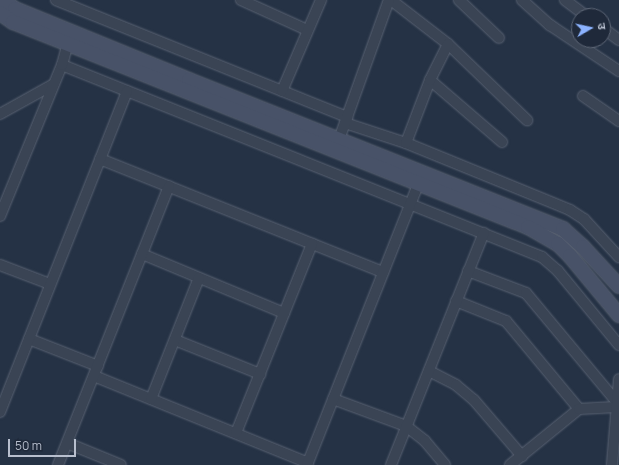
<!DOCTYPE html>
<html>
<head>
<meta charset="utf-8">
<style>
  body { margin:0 }
  #map { position:relative; width:619px; height:465px; overflow:hidden; background:#253245; font-family:Manrope,"Noto Sans Devanagari",sans-serif }
  div>[style] { position:absolute }
  .roads { filter:drop-shadow(0 0 1px #596272) drop-shadow(0 0 1px #596272) }
  .street>* { height:10px; margin:-5px; padding:0 5px; transform-origin:5px; border-radius:5px; background:#3a4454 }
  .secondary>* { height:14px; margin:-7px; padding:0 7px; transform-origin:7px; border-radius:7px; background:#485268 }
  span { translate:-50% -50%; white-space:nowrap; text-align:center; line-height:1.15; -webkit-text-stroke:3.5px #1f293a; paint-order:stroke }
  .north { position:absolute; left:571px; top:8px; width:40px; height:40px; box-sizing:border-box; background:#1f293a; border:1px solid #5c6575; border-radius:50%; rotate:81deg; font-size:11px; font-weight:700; line-height:16px; text-align:center; color:#b8bfce }
  .north::after { content:''; display:block; margin:auto; width:14px; height:18px; background:#8cb3ff; clip-path:polygon(50% 0,100% 100%,50% 72%,0 100%) }
  .scale { position:absolute; left:8px; top:439px; width:68px; height:18px; box-sizing:border-box; border:2px solid #b8bfce; border-top:0; padding-left:5px; font-size:12px; line-height:14px; white-space:nowrap; color:#b8bfce; -webkit-text-stroke:3px #1f293a; paint-order:stroke }
</style>
</head>
<body>
<div id="map">
  <div class="roads">
    <div class="street">
      <div style="left:56px;top:0;width:314px;rotate:21.9deg"></div>
      <div style="left:241px;top:0;width:72px;rotate:24.4deg"></div>
      <div style="left:391px;top:0;width:72px;rotate:37.7deg"></div>
      <div style="left:448px;top:44px;width:110px;rotate:43.9deg"></div>
      <div style="left:459px;top:0;width:55px;rotate:43.5deg"></div>
      <div style="left:522px;top:0;width:38px;rotate:42deg"></div>
      <div style="left:550px;top:25px;width:83px;rotate:33.7deg"></div>
      <div style="left:565px;top:0;width:26px;rotate:37deg"></div>
      <div style="left:603px;top:28px;width:20px;rotate:37deg"></div>
      <div style="left:62px;top:65px;width:517px;rotate:21.8deg"></div>
      <div style="left:542px;top:257px;width:21px;rotate:41deg"></div>
      <div style="left:558px;top:271px;width:96px;rotate:50.5deg"></div>
      <div style="left:430px;top:80px;width:95px;rotate:40.7deg"></div>
      <div style="left:282px;top:91px;width:99px;rotate:-66.8deg"></div>
      <div style="left:583px;top:96px;width:44px;rotate:34.8deg"></div>
      <div style="left:0;top:114px;width:60px;rotate:-29.1deg"></div>
      <div style="left:345px;top:123px;width:64px;rotate:18.2deg"></div>
      <div style="left:406px;top:143px;width:177px;rotate:22.2deg"></div>
      <div style="left:570px;top:210px;width:17px;rotate:33deg"></div>
      <div style="left:584px;top:219px;width:52px;rotate:47.4deg"></div>
      <div style="left:406px;top:143px;width:67px;rotate:-69.1deg"></div>
      <div style="left:430px;top:80px;width:40px;rotate:-63.4deg"></div>
      <div style="left:337px;top:145px;width:154px;rotate:-70.3deg"></div>
      <div style="left:100px;top:159px;width:305px;rotate:21.8deg"></div>
      <div style="left:0;top:216px;width:163px;rotate:-67.7deg"></div>
      <div style="left:62px;top:65px;width:27px;rotate:-75deg"></div>
      <div style="left:142px;top:254px;width:154px;rotate:22.6deg"></div>
      <div style="left:0;top:265px;width:53px;rotate:20.8deg"></div>
      <div style="left:468px;top:271px;width:62px;rotate:20.8deg"></div>
      <div style="left:526px;top:293px;width:141px;rotate:50.2deg"></div>
      <div style="left:456px;top:301px;width:54px;rotate:21.8deg"></div>
      <div style="left:506px;top:321px;width:114px;rotate:50.3deg"></div>
      <div style="left:29px;top:339px;width:74px;rotate:21.4deg"></div>
      <div style="left:175px;top:340px;width:92px;rotate:21.8deg"></div>
      <div style="left:429px;top:371px;width:30px;rotate:27deg"></div>
      <div style="left:456px;top:385px;width:23px;rotate:40deg"></div>
      <div style="left:474px;top:400px;width:74px;rotate:49.4deg"></div>
      <div style="left:94px;top:376px;width:231px;rotate:22.1deg"></div>
      <div style="left:151px;top:399px;width:130px;rotate:-68.4deg"></div>
      <div style="left:333px;top:399px;width:78px;rotate:20.3deg"></div>
      <div style="left:406px;top:426px;width:24px;rotate:38deg"></div>
      <div style="left:425px;top:441px;width:31px;rotate:50deg"></div>
      <div style="left:0;top:412px;width:345px;rotate:-68.4deg"></div>
      <div style="left:236px;top:433px;width:204px;rotate:-68.1deg"></div>
      <div style="left:67px;top:443px;width:58px;rotate:22.2deg"></div>
      <div style="left:58px;top:465px;width:300px;rotate:-68.3deg"></div>
      <div style="left:307px;top:465px;width:308px;rotate:-68.4deg"></div>
      <div style="left:391px;top:465px;width:250px;rotate:-68.2deg"></div>
      <div style="left:510px;top:465px;width:89px;rotate:-39.1deg"></div>
      <div style="left:579px;top:409px;width:37px;rotate:-3deg"></div>
      <div style="left:612px;top:465px;width:86px;rotate:-85.3deg"></div>
    </div>
    <div class="secondary">
      <div style="left:3px;top:0;width:15px;rotate:37deg"></div>
      <div style="left:15px;top:9px;width:188px;rotate:22.2deg"></div>
      <div style="left:189px;top:80px;width:403px;rotate:21.7deg"></div>
      <div style="left:563px;top:229px;width:27px;rotate:42deg"></div>
      <div style="left:583px;top:247px;width:53px;rotate:47.3deg"></div>
      <div style="left:0;top:13px;width:16px;rotate:35deg"></div>
      <div style="left:13px;top:22px;width:554px;rotate:21.71deg"></div>
      <div style="left:528px;top:227px;width:34px;rotate:30deg"></div>
      <div style="left:558px;top:244px;width:17px;rotate:45deg"></div>
      <div style="left:570px;top:256px;width:77px;rotate:50.3deg"></div>
    </div>
  </div>
  <div class="north">उ</div>
  <div class="scale">50 m</div>
</div>
</body>
</html>
